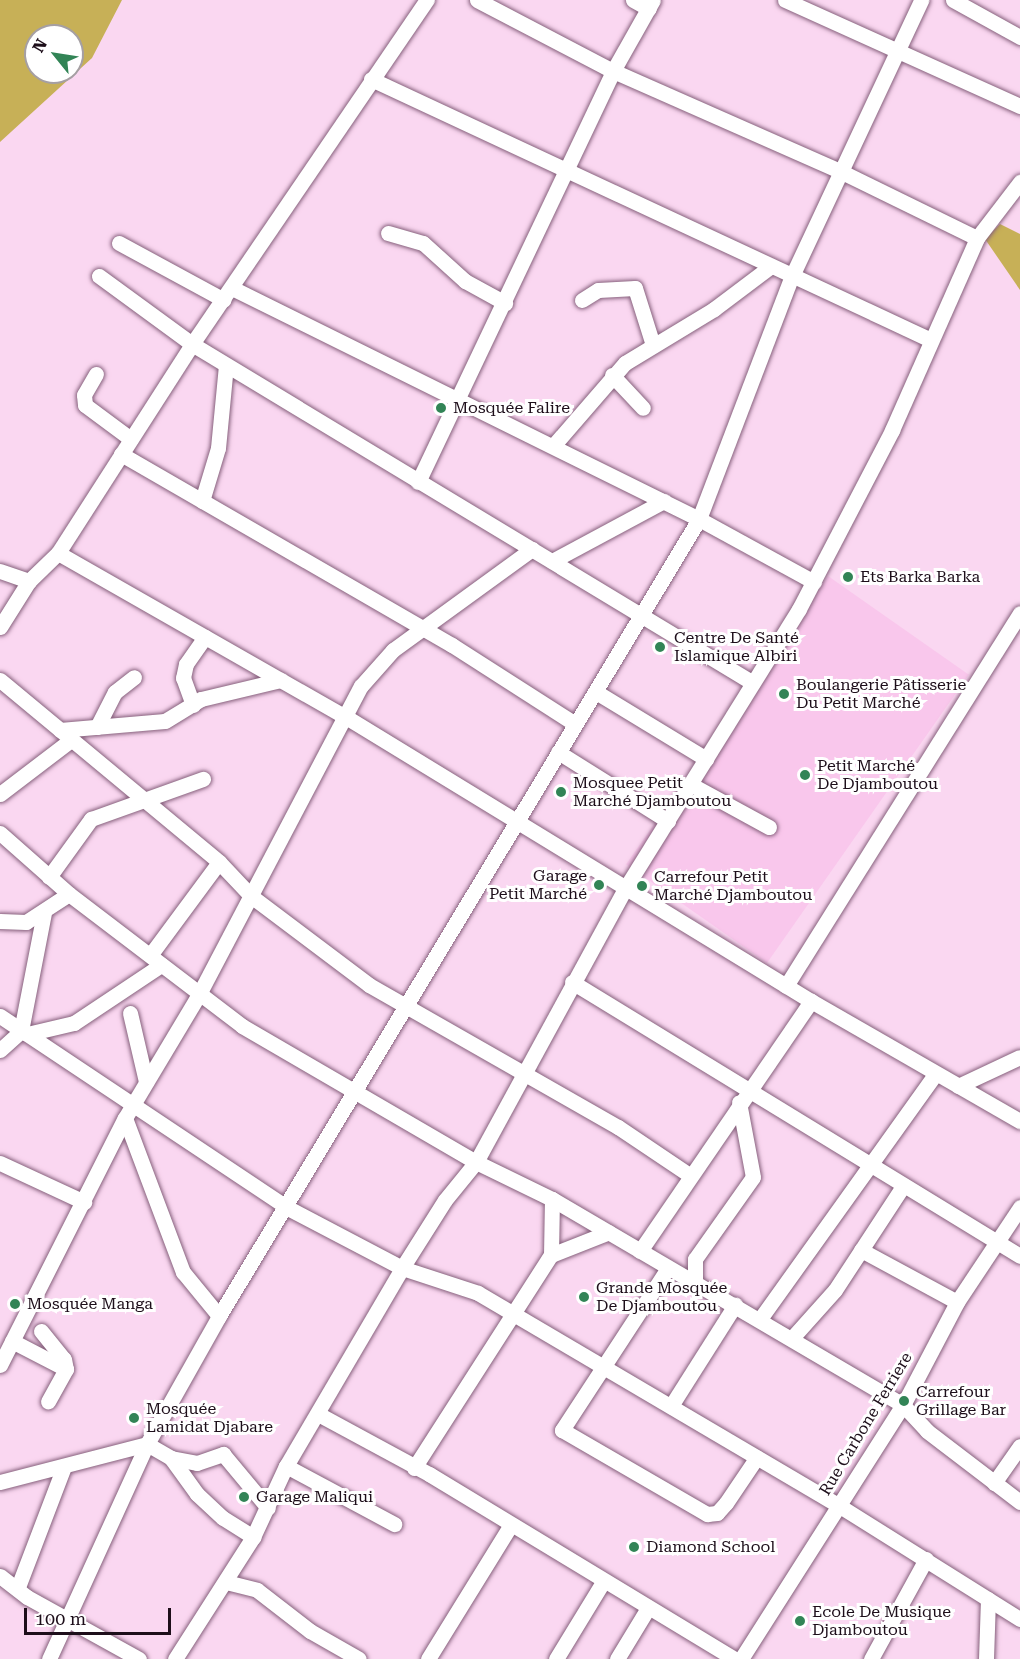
<!DOCTYPE html>
<html>
<head>
<meta charset="utf-8">
<style>
  body { margin:0 }
  #map { position:relative; width:1020px; height:1659px; overflow:hidden; background:#fad7f1; font-family:"Roboto Serif",serif }
  div>[style] { position:absolute }
  .built>* { inset:0; background:#f9c7ec; transform-origin:0 0 }
  .green>* { inset:0; background:#c7b057 }
  .roads { filter:drop-shadow(0 0 2px #86607c) drop-shadow(0 0 2px #86607c) }
  .minor>* { height:15px; margin:-7.5px; padding:0 7.5px; transform-origin:7.5px; border-radius:7.5px; background:#fff }
  .dots>* { width:16px; height:16px; translate:-50% -50%; box-sizing:border-box; border:3px solid #fff; border-radius:50% }
  span { translate:-50% -50%; white-space:nowrap; text-align:center; line-height:1.15; -webkit-text-stroke:6px #fff; paint-order:stroke }
  .poi-label { font-size:16px; color:#1d0e1a }
  .left { translate:0 -50%; text-align:left }
  .right { translate:-100% -50%; text-align:right }
  .street-label { font-size:16px; color:#1d0e1a }
  .north { position:absolute; left:24px; top:24px; width:60px; height:60px; box-sizing:border-box; background:#fff; border:2px solid #a59fa3; border-radius:50%; rotate:300deg; font-size:16px; font-weight:700; line-height:24px; text-align:center; color:#1d0e1a }
  .north::after { content:''; display:block; margin:auto; width:21px; height:27px; background:#328456; clip-path:polygon(50% 0,100% 100%,50% 72%,0 100%) }
  .scale { position:absolute; left:24px; top:1608px; width:147px; height:27px; box-sizing:border-box; border:3px solid #1d0e1a; border-top:0; padding-left:8px; font-size:18px; line-height:21px; white-space:nowrap; color:#1d0e1a; -webkit-text-stroke:4px #fff; paint-order:stroke }
</style>
</head>
<body>
<div id="map">
  <div class="built">
    <div style="left:828px;top:576px;width:172px;height:352px;rotate:35deg"></div>
  </div>
  <div class="green">
    <div style="clip-path:polygon(evenodd,0 0,122px 0,92px 58px,0 142px,0 0,36px 36px,72px 36px,72px 72px,36px 72px,36px 36px)"></div>
    <div style="clip-path:polygon(1000px 224px,1020px 234px,1020px 290px,985px 239px)"></div>
  </div>
  <div class="roads">
    <div class="minor">
      <div style="left:477px;top:0;width:153px;rotate:27.6deg"></div>
      <div style="left:613px;top:71px;width:250px;rotate:23.8deg"></div>
      <div style="left:842px;top:172px;width:150px;rotate:26.1deg"></div>
      <div style="left:633px;top:0;width:18px;rotate:29deg"></div>
      <div style="left:785px;top:0;width:258px;rotate:24.3deg"></div>
      <div style="left:953px;top:0;width:77px;rotate:28.9deg"></div>
      <div style="left:371px;top:79px;width:618px;rotate:24.99deg"></div>
      <div style="left:388px;top:233px;width:36px;rotate:16deg"></div>
      <div style="left:423px;top:243px;width:57px;rotate:42.1deg"></div>
      <div style="left:465px;top:281px;width:46px;rotate:28.8deg"></div>
      <div style="left:119px;top:243px;width:119px;rotate:28.5deg"></div>
      <div style="left:99px;top:276px;width:115px;rotate:36.2deg"></div>
      <div style="left:192px;top:344px;width:655px;rotate:31.14deg"></div>
      <div style="left:232px;top:288px;width:521px;rotate:26.32deg"></div>
      <div style="left:699px;top:519px;width:131px;rotate:28.7deg"></div>
      <div style="left:582px;top:300px;width:19px;rotate:-32deg"></div>
      <div style="left:598px;top:290px;width:37px;rotate:-3deg"></div>
      <div style="left:635px;top:288px;width:60px;rotate:72.5deg"></div>
      <div style="left:96px;top:374px;width:24px;rotate:120deg"></div>
      <div style="left:84px;top:395px;width:10px;rotate:84deg"></div>
      <div style="left:85px;top:405px;width:57px;rotate:36.5deg"></div>
      <div style="left:612px;top:375px;width:45px;rotate:46.8deg"></div>
      <div style="left:553px;top:446px;width:110px;rotate:-49.1deg"></div>
      <div style="left:625px;top:363px;width:104px;rotate:-31.2deg"></div>
      <div style="left:714px;top:309px;width:71px;rotate:-37deg"></div>
      <div style="left:121px;top:454px;width:382px;rotate:30deg"></div>
      <div style="left:452px;top:645px;width:146px;rotate:32.7deg"></div>
      <div style="left:418px;top:482px;width:455px;rotate:-64.6deg"></div>
      <div style="left:613px;top:71px;width:81px;rotate:-60.6deg"></div>
      <div style="left:202px;top:501px;width:55px;rotate:-73.2deg"></div>
      <div style="left:218px;top:448px;width:83px;rotate:-84.5deg"></div>
      <div style="left:58px;top:553px;width:331px;rotate:29.7deg"></div>
      <div style="left:346px;top:717px;width:545px;rotate:31.41deg"></div>
      <div style="left:811px;top:1001px;width:241px;rotate:29.9deg"></div>
      <div style="left:552px;top:561px;width:127px;rotate:-28.2deg"></div>
      <div style="left:0;top:571px;width:31px;rotate:19deg"></div>
      <div style="left:0;top:627px;width:54px;rotate:-57.8deg"></div>
      <div style="left:29px;top:581px;width:40px;rotate:-44deg"></div>
      <div style="left:58px;top:553px;width:248px;rotate:-57.3deg"></div>
      <div style="left:192px;top:344px;width:417px;rotate:-55.7deg"></div>
      <div style="left:0;top:680px;width:285px;rotate:39.7deg"></div>
      <div style="left:219px;top:862px;width:47px;rotate:46.7deg"></div>
      <div style="left:251px;top:896px;width:148px;rotate:37deg"></div>
      <div style="left:369px;top:985px;width:287px;rotate:29.7deg"></div>
      <div style="left:618px;top:1127px;width:84px;rotate:33.9deg"></div>
      <div style="left:596px;top:692px;width:129px;rotate:31.3deg"></div>
      <div style="left:193px;top:705px;width:29px;rotate:-110deg"></div>
      <div style="left:183px;top:678px;width:14px;rotate:-78deg"></div>
      <div style="left:186px;top:664px;width:33px;rotate:-55deg"></div>
      <div style="left:97px;top:727px;width:39px;rotate:-63deg"></div>
      <div style="left:115px;top:692px;width:24px;rotate:-38deg"></div>
      <div style="left:60px;top:730px;width:105px;rotate:-4.9deg"></div>
      <div style="left:165px;top:721px;width:42px;rotate:-31.4deg"></div>
      <div style="left:201px;top:699px;width:82px;rotate:-13.4deg"></div>
      <div style="left:558px;top:752px;width:130px;rotate:32.1deg"></div>
      <div style="left:690px;top:784px;width:90px;rotate:28.6deg"></div>
      <div style="left:0;top:794px;width:89px;rotate:-37.3deg"></div>
      <div style="left:0;top:833px;width:92px;rotate:41.5deg"></div>
      <div style="left:69px;top:894px;width:218px;rotate:37.3deg"></div>
      <div style="left:242px;top:1026px;width:271px;rotate:30.2deg"></div>
      <div style="left:476px;top:1162px;width:85px;rotate:26deg"></div>
      <div style="left:552px;top:1199px;width:407px;rotate:30.4deg"></div>
      <div style="left:903px;top:1405px;width:35px;rotate:47deg"></div>
      <div style="left:927px;top:1431px;width:117px;rotate:37.4deg"></div>
      <div style="left:49px;top:877px;width:72px;rotate:-54.1deg"></div>
      <div style="left:91px;top:819px;width:119px;rotate:-19.7deg"></div>
      <div style="left:0;top:921px;width:26px;rotate:2deg"></div>
      <div style="left:26px;top:922px;width:51px;rotate:-33.1deg"></div>
      <div style="left:151px;top:954px;width:114px;rotate:-53.5deg"></div>
      <div style="left:572px;top:982px;width:525px;rotate:31.45deg"></div>
      <div style="left:786px;top:986px;width:440px;rotate:-57.9deg"></div>
      <div style="left:130px;top:1013px;width:71px;rotate:76.9deg"></div>
      <div style="left:0;top:1016px;width:344px;rotate:33.7deg"></div>
      <div style="left:286px;top:1207px;width:131px;rotate:27.7deg"></div>
      <div style="left:402px;top:1268px;width:80px;rotate:18.2deg"></div>
      <div style="left:478px;top:1293px;width:418px;rotate:30.5deg"></div>
      <div style="left:838px;top:1505px;width:215px;rotate:32.1deg"></div>
      <div style="left:27px;top:1034px;width:48px;rotate:-13.2deg"></div>
      <div style="left:74px;top:1023px;width:105px;rotate:-33.7deg"></div>
      <div style="left:0;top:1050px;width:28px;rotate:-42deg"></div>
      <div style="left:21px;top:1031px;width:120px;rotate:-79deg"></div>
      <div style="left:958px;top:1086px;width:68px;rotate:-25.1deg"></div>
      <div style="left:125px;top:1118px;width:165px;rotate:69.4deg"></div>
      <div style="left:183px;top:1272px;width:57px;rotate:50.7deg"></div>
      <div style="left:0;top:1163px;width:93px;rotate:24.9deg"></div>
      <div style="left:861px;top:1250px;width:109px;rotate:28.4deg"></div>
      <div style="left:640px;top:1251px;width:303px;rotate:-55.6deg"></div>
      <div style="left:551px;top:1255px;width:62px;rotate:-21.6deg"></div>
      <div style="left:668px;top:1268px;width:194px;rotate:123.2deg"></div>
      <div style="left:562px;top:1430px;width:168px;rotate:30.1deg"></div>
      <div style="left:707px;top:1514px;width:10px;rotate:-6deg"></div>
      <div style="left:717px;top:1513px;width:13px;rotate:-48deg"></div>
      <div style="left:726px;top:1503px;width:55px;rotate:-56deg"></div>
      <div style="left:695px;top:1283px;width:24px;rotate:-90deg"></div>
      <div style="left:695px;top:1259px;width:100px;rotate:-54.7deg"></div>
      <div style="left:753px;top:1177px;width:76px;rotate:-100.6deg"></div>
      <div style="left:760px;top:1319px;width:302px;rotate:-54.4deg"></div>
      <div style="left:41px;top:1331px;width:36px;rotate:51deg"></div>
      <div style="left:64px;top:1359px;width:10px;rotate:79deg"></div>
      <div style="left:792px;top:1338px;width:64px;rotate:-48.1deg"></div>
      <div style="left:835px;top:1290px;width:124px;rotate:-56.8deg"></div>
      <div style="left:12px;top:1341px;width:61px;rotate:27.4deg"></div>
      <div style="left:66px;top:1369px;width:37px;rotate:119deg"></div>
      <div style="left:0;top:1365px;width:277px;rotate:-63.2deg"></div>
      <div style="left:125px;top:1118px;width:142px;rotate:-59.1deg"></div>
      <div style="left:198px;top:996px;width:350px;rotate:-62.3deg"></div>
      <div style="left:361px;top:686px;width:48px;rotate:-48.4deg"></div>
      <div style="left:393px;top:650px;width:172px;rotate:-36deg"></div>
      <div style="left:671px;top:1406px;width:120px;rotate:-57.6deg"></div>
      <div style="left:318px;top:1414px;width:126px;rotate:28.4deg"></div>
      <div style="left:429px;top:1474px;width:358px;rotate:31.2deg"></div>
      <div style="left:171px;top:1458px;width:26px;rotate:11deg"></div>
      <div style="left:197px;top:1463px;width:28px;rotate:-19deg"></div>
      <div style="left:223px;top:1454px;width:70px;rotate:50.2deg"></div>
      <div style="left:286px;top:1466px;width:123px;rotate:28.2deg"></div>
      <div style="left:414px;top:1468px;width:253px;rotate:-57.3deg"></div>
      <div style="left:551px;top:1255px;width:56px;rotate:-89deg"></div>
      <div style="left:0;top:1482px;width:152px;rotate:-14.5deg"></div>
      <div style="left:147px;top:1444px;width:28px;rotate:30deg"></div>
      <div style="left:171px;top:1458px;width:44px;rotate:54.2deg"></div>
      <div style="left:197px;top:1494px;width:35px;rotate:43deg"></div>
      <div style="left:223px;top:1518px;width:36px;rotate:32deg"></div>
      <div style="left:994px;top:1483px;width:45px;rotate:-54.9deg"></div>
      <div style="left:0;top:1576px;width:34px;rotate:38deg"></div>
      <div style="left:27px;top:1597px;width:128px;rotate:29deg"></div>
      <div style="left:226px;top:1582px;width:32px;rotate:14deg"></div>
      <div style="left:257px;top:1590px;width:67px;rotate:37.7deg"></div>
      <div style="left:310px;top:1631px;width:56px;rotate:29.7deg"></div>
      <div style="left:18px;top:1587px;width:126px;rotate:-69.1deg"></div>
      <div style="left:49px;top:1659px;width:236px;rotate:-65.5deg"></div>
      <div style="left:147px;top:1444px;width:147px;rotate:-60.6deg"></div>
      <div style="left:219px;top:1316px;width:930px;rotate:-58.94deg"></div>
      <div style="left:699px;top:519px;width:260px;rotate:-69.1deg"></div>
      <div style="left:792px;top:276px;width:305px;rotate:-64.9deg"></div>
      <div style="left:175px;top:1659px;width:145px;rotate:-57.4deg"></div>
      <div style="left:253px;top:1537px;width:78px;rotate:-65.1deg"></div>
      <div style="left:286px;top:1466px;width:229px;rotate:-59.6deg"></div>
      <div style="left:402px;top:1268px;width:80px;rotate:-57.7deg"></div>
      <div style="left:445px;top:1200px;width:49px;rotate:-50.8deg"></div>
      <div style="left:476px;top:1162px;width:313px;rotate:-61.4deg"></div>
      <div style="left:626px;top:887px;width:327px;rotate:-58.1deg"></div>
      <div style="left:799px;top:609px;width:202px;rotate:-62.5deg"></div>
      <div style="left:892px;top:430px;width:210px;rotate:-66.1deg"></div>
      <div style="left:977px;top:238px;width:71px;rotate:-52.5deg"></div>
      <div style="left:428px;top:1659px;width:156px;rotate:-58.3deg"></div>
      <div style="left:556px;top:1659px;width:90px;rotate:-58.6deg"></div>
      <div style="left:617px;top:1659px;width:60px;rotate:-58.7deg"></div>
      <div style="left:741px;top:1659px;width:301px;rotate:-57.5deg"></div>
      <div style="left:903px;top:1405px;width:116px;rotate:-62.3deg"></div>
      <div style="left:957px;top:1302px;width:114px;rotate:-56.4deg"></div>
      <div style="left:871px;top:1659px;width:114px;rotate:-61.2deg"></div>
      <div style="left:986px;top:1659px;width:60px;rotate:-88.1deg"></div>
    </div>
  </div>
  <div class="dots">
    <div style="left:441px;top:408px;background:#328456"></div>
    <div style="left:848px;top:577px;background:#328456"></div>
    <div style="left:660px;top:647px;background:#328456"></div>
    <div style="left:784px;top:694px;background:#328456"></div>
    <div style="left:805px;top:775px;background:#328456"></div>
    <div style="left:561px;top:792px;background:#328456"></div>
    <div style="left:599px;top:885px;background:#328456"></div>
    <div style="left:642px;top:886px;background:#328456"></div>
    <div style="left:584px;top:1297px;background:#328456"></div>
    <div style="left:15px;top:1304px;background:#328456"></div>
    <div style="left:904px;top:1401px;background:#328456"></div>
    <div style="left:134px;top:1418px;background:#328456"></div>
    <div style="left:244px;top:1497px;background:#328456"></div>
    <div style="left:634px;top:1547px;background:#328456"></div>
    <div style="left:800px;top:1621px;background:#328456"></div>
  </div>
  <div class="poi-label">
    <span class="left" style="left:453px;top:408px">Mosquée Falire</span>
    <span class="left" style="left:860px;top:577px">Ets Barka Barka</span>
    <span class="left" style="left:674px;top:647px">Centre De Santé<br>Islamique Albiri</span>
    <span class="left" style="left:796px;top:694px">Boulangerie Pâtisserie<br>Du Petit Marché</span>
    <span class="left" style="left:817px;top:775px">Petit Marché<br>De Djamboutou</span>
    <span class="left" style="left:573px;top:792px">Mosquee Petit<br>Marché Djamboutou</span>
    <span class="right" style="left:587px;top:885px">Garage<br>Petit Marché</span>
    <span class="left" style="left:654px;top:886px">Carrefour Petit<br>Marché Djamboutou</span>
    <span class="left" style="left:596px;top:1297px">Grande Mosquée<br>De Djamboutou</span>
    <span class="left" style="left:27px;top:1304px">Mosquée Manga</span>
    <span class="left" style="left:916px;top:1401px">Carrefour<br>Grillage Bar</span>
    <span class="left" style="left:146px;top:1418px">Mosquée<br>Lamidat Djabare</span>
    <span class="left" style="left:256px;top:1497px">Garage Maliqui</span>
    <span class="left" style="left:646px;top:1547px">Diamond School</span>
    <span class="left" style="left:812px;top:1621px">Ecole De Musique<br>Djamboutou</span>
  </div>
  <div class="street-label">
    <span style="left:866px;top:1424px;rotate:-59deg">Rue Carbone Ferriere</span>
  </div>
  <div class="north">N</div>
  <div class="scale">100 m</div>
</div>
</body>
</html>
